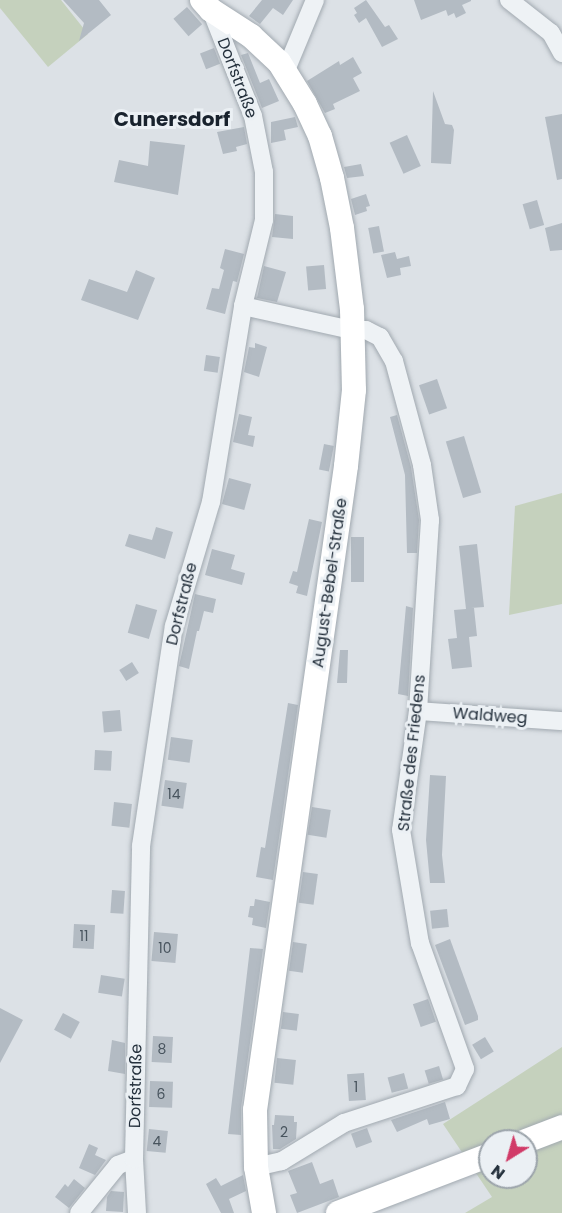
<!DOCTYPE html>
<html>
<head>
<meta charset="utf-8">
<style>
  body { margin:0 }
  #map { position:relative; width:562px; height:1213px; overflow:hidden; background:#dce1e6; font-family:Poppins,sans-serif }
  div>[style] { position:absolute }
  .green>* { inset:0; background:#c5d1bd }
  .building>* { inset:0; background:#b3bbc3; transform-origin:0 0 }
  .roads { filter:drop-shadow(0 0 2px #a1a9b0) drop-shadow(0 0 2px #a1a9b0) }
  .minor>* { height:18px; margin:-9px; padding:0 9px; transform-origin:9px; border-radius:9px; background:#eef2f5 }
  .major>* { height:24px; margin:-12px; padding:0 12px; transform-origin:12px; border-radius:12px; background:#fff }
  span { translate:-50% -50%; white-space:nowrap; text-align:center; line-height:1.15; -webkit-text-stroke:6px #ebf0f4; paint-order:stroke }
  .number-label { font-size:14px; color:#48545e }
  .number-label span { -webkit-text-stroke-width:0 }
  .street-label { font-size:16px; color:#25313d }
  .quarter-label { font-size:20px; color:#18222d; font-weight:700 }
  .north { position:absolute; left:478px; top:1129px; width:60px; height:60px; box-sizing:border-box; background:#ebf0f4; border:2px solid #9ca4ab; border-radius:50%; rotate:217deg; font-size:16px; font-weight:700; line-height:24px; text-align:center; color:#25313d }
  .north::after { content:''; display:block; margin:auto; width:21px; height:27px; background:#d13b68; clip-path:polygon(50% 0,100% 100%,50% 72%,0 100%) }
</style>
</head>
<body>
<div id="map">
  <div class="green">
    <div style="clip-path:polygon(0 0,61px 0,88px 34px,48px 67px,0 8px)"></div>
    <div style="clip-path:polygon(562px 493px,562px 604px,509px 615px,515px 506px)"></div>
    <div style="clip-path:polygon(evenodd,562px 1047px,562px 1213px,465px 1213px,492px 1197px,443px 1124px,562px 1047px,490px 1141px,526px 1141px,526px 1177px,490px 1177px,490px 1141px)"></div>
  </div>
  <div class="building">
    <div style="clip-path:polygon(63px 0,99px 0,111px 15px,79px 41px,84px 23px)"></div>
    <div style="clip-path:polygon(262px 0,293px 0,283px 15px,273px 8px,260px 24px,249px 16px)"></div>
    <div style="clip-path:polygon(366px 0,385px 27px,389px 25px,398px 39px,382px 47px,366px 18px,359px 23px,354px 15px,357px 13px,354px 8px)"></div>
    <div style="clip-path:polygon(414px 0,471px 0,471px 1px,462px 5px,466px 13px,456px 18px,454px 13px,448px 16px,446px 10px,421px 20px)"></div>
    <div style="left:187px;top:7px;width:23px;height:18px;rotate:49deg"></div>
    <div style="left:214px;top:48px;width:17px;height:15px;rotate:69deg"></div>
    <div style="clip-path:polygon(248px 53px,260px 83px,269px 79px,279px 101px,262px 108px,241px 55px)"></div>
    <div style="clip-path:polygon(353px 57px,362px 73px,353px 78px,360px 91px,333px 104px,335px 109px,325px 113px,307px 81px,339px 61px,340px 65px)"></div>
    <div style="clip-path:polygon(433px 91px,445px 124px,452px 125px,454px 130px,451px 164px,431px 163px)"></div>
    <div style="clip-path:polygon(562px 114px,562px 179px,557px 180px,545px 117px)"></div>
    <div style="clip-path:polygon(295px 117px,298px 127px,284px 130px,286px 140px,271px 143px,271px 122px)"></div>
    <div style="clip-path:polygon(244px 127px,247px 144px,236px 147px,237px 151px,223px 154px,217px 132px)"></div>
    <div style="left:407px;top:135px;width:34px;height:19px;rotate:66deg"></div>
    <div style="clip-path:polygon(150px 141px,185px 145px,178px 195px,114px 182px,119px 160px,148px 166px)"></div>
    <div style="clip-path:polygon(361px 164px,364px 176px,347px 178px,344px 167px)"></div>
    <div style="clip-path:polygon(366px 194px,370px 206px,366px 207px,367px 211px,355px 215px,351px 199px)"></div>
    <div style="left:537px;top:200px;width:26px;height:15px;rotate:74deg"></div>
    <div style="clip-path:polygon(275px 214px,293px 216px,293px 239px,272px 237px)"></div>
    <div style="clip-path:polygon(562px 223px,562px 250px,550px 251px,545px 228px)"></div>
    <div style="left:379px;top:226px;width:26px;height:11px;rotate:79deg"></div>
    <div style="clip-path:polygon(225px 249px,244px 254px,237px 282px,233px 281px,225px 314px,206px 309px,212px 288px,219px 289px,224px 270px,220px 268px)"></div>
    <div style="clip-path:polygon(395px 252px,397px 259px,409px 256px,411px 266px,400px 268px,401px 275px,387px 278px,381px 255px)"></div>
    <div style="left:324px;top:265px;width:24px;height:18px;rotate:85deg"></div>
    <div style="clip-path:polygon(264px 266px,286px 272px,277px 302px,257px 298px)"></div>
    <div style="clip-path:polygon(136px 270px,155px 278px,138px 320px,81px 300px,89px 279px,127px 292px)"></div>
    <div style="clip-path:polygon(255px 343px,267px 347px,259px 377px,244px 372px,249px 347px,255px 348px)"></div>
    <div style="left:206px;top:355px;width:14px;height:16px;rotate:8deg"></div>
    <div style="left:437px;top:379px;width:31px;height:19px;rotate:71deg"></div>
    <div style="clip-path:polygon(239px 414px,252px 417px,248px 435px,255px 436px,253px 447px,233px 442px)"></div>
    <div style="clip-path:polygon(397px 415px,411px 467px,419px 520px,417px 553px,407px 553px,405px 475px,390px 417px)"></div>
    <div style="left:464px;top:436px;width:59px;height:19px;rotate:73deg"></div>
    <div style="left:324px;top:444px;width:10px;height:26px;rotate:11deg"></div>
    <div style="left:229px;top:478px;width:23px;height:27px;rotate:15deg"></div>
    <div style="clip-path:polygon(309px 519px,322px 522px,307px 596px,296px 593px,298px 586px,289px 583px,293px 571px,297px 572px)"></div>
    <div style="clip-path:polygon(156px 527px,173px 532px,165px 559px,125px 546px,129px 534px,152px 540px)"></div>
    <div style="left:351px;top:537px;width:13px;height:45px"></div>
    <div style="clip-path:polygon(477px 544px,484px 607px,471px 608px,474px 608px,477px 636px,469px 637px,472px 667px,452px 669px,448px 639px,457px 638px,454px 610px,466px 609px,459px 546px)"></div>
    <div style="clip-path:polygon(212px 549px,235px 555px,231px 569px,245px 573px,242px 585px,205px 575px)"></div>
    <div style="clip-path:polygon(195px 594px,216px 599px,213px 613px,204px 611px,199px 631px,197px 631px,189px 669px,179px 666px)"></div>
    <div style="left:136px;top:604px;width:22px;height:30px;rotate:16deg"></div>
    <div style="clip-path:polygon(406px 606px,413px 608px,408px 696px,398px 694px)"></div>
    <div style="clip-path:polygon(340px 650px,348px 650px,347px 683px,337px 683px)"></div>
    <div style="left:132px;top:662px;width:13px;height:15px;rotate:58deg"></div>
    <div style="clip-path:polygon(288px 703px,298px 705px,273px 880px,256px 877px,261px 847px,265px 848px)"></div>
    <div style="left:120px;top:710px;width:21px;height:18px;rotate:85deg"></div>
    <div style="left:171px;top:737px;width:22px;height:23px;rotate:8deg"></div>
    <div style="left:95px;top:750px;width:17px;height:20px;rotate:3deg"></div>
    <div style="clip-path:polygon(430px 775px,446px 776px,442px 855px,445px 883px,430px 883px,426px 840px)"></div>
    <div style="left:165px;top:780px;width:22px;height:26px;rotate:8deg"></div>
    <div style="left:114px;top:802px;width:18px;height:24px;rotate:6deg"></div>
    <div style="left:312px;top:807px;width:19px;height:28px;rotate:9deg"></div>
    <div style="left:303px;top:872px;width:15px;height:31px;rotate:8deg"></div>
    <div style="left:112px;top:890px;width:13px;height:23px;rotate:4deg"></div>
    <div style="clip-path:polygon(255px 899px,270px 902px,266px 928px,252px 925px,253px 918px,248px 917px,250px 906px,254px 906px)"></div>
    <div style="left:447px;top:909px;width:18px;height:17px;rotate:84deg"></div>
    <div style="left:74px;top:924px;width:21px;height:24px;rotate:3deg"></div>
    <div style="left:154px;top:932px;width:24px;height:29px;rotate:5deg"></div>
    <div style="clip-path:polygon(450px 939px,478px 1016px,478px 1020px,465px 1025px,435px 945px)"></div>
    <div style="left:293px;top:942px;width:14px;height:29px;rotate:8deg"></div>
    <div style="clip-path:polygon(250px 948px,263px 949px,241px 1108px,241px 1135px,228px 1134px)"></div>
    <div style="left:101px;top:975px;width:24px;height:18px;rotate:9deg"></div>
    <div style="left:428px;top:999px;width:24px;height:16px;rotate:71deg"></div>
    <div style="clip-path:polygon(0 1008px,23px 1020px,0 1063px)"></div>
    <div style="left:283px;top:1012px;width:16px;height:17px;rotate:7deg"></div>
    <div style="left:63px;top:1013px;width:19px;height:19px;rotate:28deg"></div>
    <div style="left:153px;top:1036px;width:20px;height:26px;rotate:3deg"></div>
    <div style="left:485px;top:1037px;width:17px;height:15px;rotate:59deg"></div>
    <div style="clip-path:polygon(112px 1040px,125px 1043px,125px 1074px,108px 1071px)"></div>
    <div style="left:277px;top:1058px;width:19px;height:25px;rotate:6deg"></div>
    <div style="left:439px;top:1066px;width:14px;height:15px;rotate:73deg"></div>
    <div style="left:364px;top:1073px;width:27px;height:17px;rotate:86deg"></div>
    <div style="left:404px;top:1073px;width:16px;height:17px;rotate:75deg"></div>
    <div style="left:150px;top:1081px;width:23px;height:26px;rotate:2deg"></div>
    <div style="clip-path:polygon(445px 1102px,450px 1119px,429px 1125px,427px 1119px,397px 1132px,391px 1120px)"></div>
    <div style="clip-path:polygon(275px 1115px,294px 1116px,294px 1122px,297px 1122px,296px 1139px,280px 1149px,273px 1149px,272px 1125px,274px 1125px)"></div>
    <div style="left:367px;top:1128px;width:15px;height:17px;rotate:70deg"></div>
    <div style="left:149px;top:1129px;width:19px;height:22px;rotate:6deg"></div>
    <div style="clip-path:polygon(89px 1144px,98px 1148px,95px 1155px,106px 1160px,95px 1175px,79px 1168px)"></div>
    <div style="clip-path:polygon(312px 1162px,320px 1184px,333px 1179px,339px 1197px,297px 1213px,290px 1195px,297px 1193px,288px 1171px)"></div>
    <div style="clip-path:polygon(243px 1175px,246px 1191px,229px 1199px,234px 1213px,221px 1213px,206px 1184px,216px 1178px,221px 1186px)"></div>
    <div style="clip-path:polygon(74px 1179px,85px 1188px,69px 1208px,55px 1197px,65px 1184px,68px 1187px)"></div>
    <div style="clip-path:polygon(111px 1191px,124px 1192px,123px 1212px,106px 1211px,107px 1197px)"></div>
  </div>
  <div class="roads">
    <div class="minor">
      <div style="left:509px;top:0;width:53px;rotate:38.2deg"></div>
      <div style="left:551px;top:33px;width:23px;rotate:61deg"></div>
      <div style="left:286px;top:70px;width:76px;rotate:-67.5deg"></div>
      <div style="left:243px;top:306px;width:111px;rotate:12.5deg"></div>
      <div style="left:351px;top:330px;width:15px"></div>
      <div style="left:366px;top:330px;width:16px;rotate:27deg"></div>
      <div style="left:380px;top:337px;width:28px;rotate:60deg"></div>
      <div style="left:394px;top:361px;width:108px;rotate:74.9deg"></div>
      <div style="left:422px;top:465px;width:56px;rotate:81.7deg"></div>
      <div style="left:430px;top:520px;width:191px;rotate:93.6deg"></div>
      <div style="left:418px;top:711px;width:120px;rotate:98.1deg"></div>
      <div style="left:401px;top:830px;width:115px;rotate:80.5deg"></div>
      <div style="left:420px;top:943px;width:134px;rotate:70.3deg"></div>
      <div style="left:465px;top:1069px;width:19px;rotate:115deg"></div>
      <div style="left:457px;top:1086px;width:119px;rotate:161.9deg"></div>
      <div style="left:344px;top:1123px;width:73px;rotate:148.5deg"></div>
      <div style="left:282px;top:1161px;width:27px;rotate:167deg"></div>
      <div style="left:418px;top:711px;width:144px;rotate:4deg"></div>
      <div style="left:79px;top:1213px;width:62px;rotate:-50.9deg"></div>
      <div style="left:118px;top:1165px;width:17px;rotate:-21deg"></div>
      <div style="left:137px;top:1213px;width:54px;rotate:-93.2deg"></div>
      <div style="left:134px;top:1159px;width:313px;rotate:-88.7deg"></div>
      <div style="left:141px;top:846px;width:222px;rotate:-81.5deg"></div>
      <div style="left:174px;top:626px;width:129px;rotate:-73.4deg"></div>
      <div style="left:211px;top:502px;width:199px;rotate:-80.7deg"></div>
      <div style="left:243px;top:306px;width:89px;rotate:-76.3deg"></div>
      <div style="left:264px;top:220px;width:48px;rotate:-90deg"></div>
      <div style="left:264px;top:172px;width:57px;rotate:-101.1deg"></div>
      <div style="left:253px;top:116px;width:114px;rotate:-111.6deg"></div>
    </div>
    <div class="major">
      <div style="left:202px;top:0;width:13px;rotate:48deg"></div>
      <div style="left:211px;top:10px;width:48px;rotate:33deg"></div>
      <div style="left:251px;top:36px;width:38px;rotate:43deg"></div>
      <div style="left:279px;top:62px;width:49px;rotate:58.2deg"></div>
      <div style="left:305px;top:104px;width:35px;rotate:65deg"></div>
      <div style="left:320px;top:136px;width:44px;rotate:74.1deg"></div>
      <div style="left:332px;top:178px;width:51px;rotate:78.7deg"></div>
      <div style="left:342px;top:228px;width:82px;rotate:83deg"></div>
      <div style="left:352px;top:309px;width:81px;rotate:88.6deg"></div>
      <div style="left:354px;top:390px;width:76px;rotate:96deg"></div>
      <div style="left:346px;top:466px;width:650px;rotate:98.04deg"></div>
      <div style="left:255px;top:1110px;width:57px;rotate:89deg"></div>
      <div style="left:256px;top:1167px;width:47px;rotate:80.1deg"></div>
      <div style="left:526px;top:1141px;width:39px;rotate:-21deg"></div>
      <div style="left:338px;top:1213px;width:163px;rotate:-20.9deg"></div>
    </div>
  </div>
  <div class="number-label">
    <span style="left:174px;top:794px">14</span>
    <span style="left:84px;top:936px">11</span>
    <span style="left:165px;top:948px">10</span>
    <span style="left:162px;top:1049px">8</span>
    <span style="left:356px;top:1087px">1</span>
    <span style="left:161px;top:1094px">6</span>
    <span style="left:284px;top:1132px">2</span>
    <span style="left:157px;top:1141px">4</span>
  </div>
  <div class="street-label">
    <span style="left:237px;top:78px;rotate:69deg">Dorfstraße</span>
    <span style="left:330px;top:583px;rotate:-82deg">August-Bebel-Straße</span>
    <span style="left:182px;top:604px;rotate:-76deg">Dorfstraße</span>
    <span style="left:490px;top:716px;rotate:4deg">Waldweg</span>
    <span style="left:412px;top:753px;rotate:-84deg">Straße des Friedens</span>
    <span style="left:136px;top:1086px;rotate:-89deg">Dorfstraße</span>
  </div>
  <div class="quarter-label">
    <span style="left:172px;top:119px">Cunersdorf</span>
  </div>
  <div class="north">N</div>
</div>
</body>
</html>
